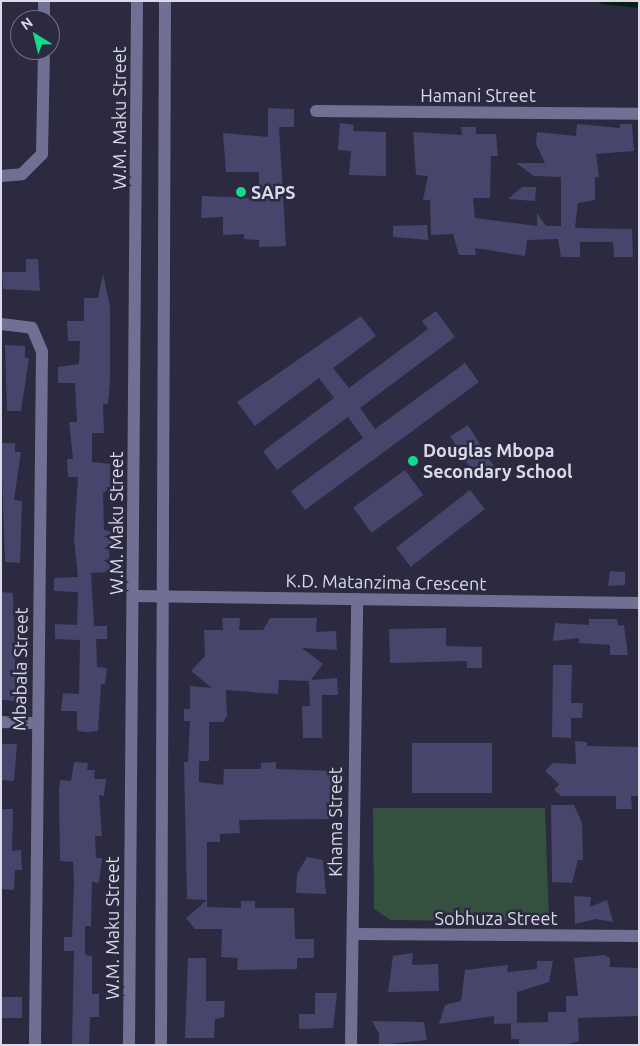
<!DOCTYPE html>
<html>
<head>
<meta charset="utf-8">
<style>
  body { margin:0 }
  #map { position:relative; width:640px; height:1046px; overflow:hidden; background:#2b2a40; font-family:Ubuntu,sans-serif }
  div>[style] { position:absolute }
  .green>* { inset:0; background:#345140 }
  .stream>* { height:4.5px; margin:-2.25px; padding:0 2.25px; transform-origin:2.25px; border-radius:2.25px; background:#012111 }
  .building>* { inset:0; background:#47456b; transform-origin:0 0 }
  .minor>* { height:12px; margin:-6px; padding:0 6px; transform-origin:6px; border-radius:6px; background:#717094 }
  .dots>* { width:14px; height:14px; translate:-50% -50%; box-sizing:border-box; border:2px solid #2b2a40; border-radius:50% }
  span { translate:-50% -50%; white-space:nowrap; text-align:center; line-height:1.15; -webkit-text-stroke:5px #2b2a40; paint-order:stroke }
  .street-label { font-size:18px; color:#dadae9 }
  .poi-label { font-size:18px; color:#dadae9; font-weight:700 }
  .left { translate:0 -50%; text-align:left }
  .frame { position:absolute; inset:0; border:2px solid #dadae9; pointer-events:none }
  .north { position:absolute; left:10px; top:10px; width:50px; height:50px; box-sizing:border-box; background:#2b2a40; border:1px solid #717084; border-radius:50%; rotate:324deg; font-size:14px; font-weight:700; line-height:20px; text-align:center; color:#dadae9 }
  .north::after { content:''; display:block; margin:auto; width:18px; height:22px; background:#13d98a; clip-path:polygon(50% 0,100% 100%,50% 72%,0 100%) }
</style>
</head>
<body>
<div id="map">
  <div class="green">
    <div style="clip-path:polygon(373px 808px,545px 808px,549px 922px,391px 920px,374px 909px)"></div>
  </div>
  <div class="stream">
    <div style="left:602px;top:1px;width:37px;rotate:6deg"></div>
  </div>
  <div class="building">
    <div style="clip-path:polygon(268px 108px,294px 109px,294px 127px,279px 127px,286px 246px,259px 247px,259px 240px,244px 239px,244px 234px,223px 235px,223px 217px,201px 218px,202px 196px,259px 198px,259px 172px,226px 172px,223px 133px,268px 137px)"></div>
    <div style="clip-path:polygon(340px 123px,354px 125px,353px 131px,386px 132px,386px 176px,349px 175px,351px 151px,338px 150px)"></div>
    <div style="clip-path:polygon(577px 124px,620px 128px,620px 124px,632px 124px,634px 151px,596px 154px,599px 177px,595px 177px,595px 200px,578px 203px,575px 228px,632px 229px,633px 257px,614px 257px,613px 242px,580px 242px,580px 257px,561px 257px,558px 239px,527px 240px,525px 256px,475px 248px,476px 255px,459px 255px,453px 234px,431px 235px,430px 200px,423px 200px,428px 176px,416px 175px,413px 132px,462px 135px,461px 127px,476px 127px,476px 134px,496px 134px,498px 156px,491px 156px,490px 198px,473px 198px,475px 218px,537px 226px,537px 213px,546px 226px,561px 226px,561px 177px,534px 176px,516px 163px,545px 163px,536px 144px,537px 132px,576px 136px)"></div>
    <div style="clip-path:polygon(522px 187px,536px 187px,535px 201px,508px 199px)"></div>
    <div style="clip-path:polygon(427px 225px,428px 240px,393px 237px,393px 226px)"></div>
    <div style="clip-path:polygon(26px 259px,38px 259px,40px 291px,3px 289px,2px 272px,26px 272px)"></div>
    <div style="clip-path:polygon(103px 274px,110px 306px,110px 382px,108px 404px,103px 404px,104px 433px,92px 433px,92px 462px,110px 464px,110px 488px,103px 493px,104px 530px,116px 533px,116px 546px,109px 546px,110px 572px,91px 573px,94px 626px,107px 626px,107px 639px,96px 639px,97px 667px,107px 668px,105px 684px,101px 684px,98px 731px,86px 732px,77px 731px,77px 711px,61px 711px,63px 693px,79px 694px,80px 640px,55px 639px,55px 624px,77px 625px,78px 592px,54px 591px,54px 578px,78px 577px,74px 539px,78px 477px,68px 477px,67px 459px,73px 459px,69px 422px,77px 422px,75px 383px,58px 383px,58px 367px,79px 364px,80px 341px,68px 341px,67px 321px,84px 321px,84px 298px,98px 298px)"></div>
    <div style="clip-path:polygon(436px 311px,455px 337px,360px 408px,375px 429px,465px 363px,479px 382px,305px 510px,291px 491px,363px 438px,348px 417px,277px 470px,263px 451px,334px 398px,319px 378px,255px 426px,237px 402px,361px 316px,376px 336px,333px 368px,349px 388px,428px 329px,422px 321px)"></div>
    <div style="clip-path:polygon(5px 345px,25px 346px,25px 358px,29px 358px,21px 411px,7px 411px)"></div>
    <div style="left:468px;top:425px;width:52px;height:21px;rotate:58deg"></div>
    <div style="clip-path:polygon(1px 443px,15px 443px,15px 452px,21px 452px,14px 500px,22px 501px,20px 563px,5px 562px)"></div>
    <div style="left:405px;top:470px;width:31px;height:64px;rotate:54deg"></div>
    <div style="left:470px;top:490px;width:24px;height:94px;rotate:52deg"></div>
    <div style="clip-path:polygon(610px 571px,625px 572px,625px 585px,608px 586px)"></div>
    <div style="clip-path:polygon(1px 592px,13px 593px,16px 701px,1px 700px)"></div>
    <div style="clip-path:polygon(222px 618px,240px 618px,239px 630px,263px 630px,270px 618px,317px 618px,316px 632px,336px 631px,337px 650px,302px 648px,323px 664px,311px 680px,337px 678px,338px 695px,322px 695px,322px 738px,303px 738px,302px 706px,310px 706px,309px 681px,279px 680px,278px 694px,226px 690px,227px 716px,223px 722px,209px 722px,209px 761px,199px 761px,199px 782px,223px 785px,224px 769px,261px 769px,261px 763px,276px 762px,276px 769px,334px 771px,333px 819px,239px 820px,240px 833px,220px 834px,220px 842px,207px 842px,207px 907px,241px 908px,241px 901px,255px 901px,255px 908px,294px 908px,295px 939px,314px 939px,314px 958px,297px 958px,297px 969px,237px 970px,238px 958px,221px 957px,222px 929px,195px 929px,186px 918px,207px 900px,187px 899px,184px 762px,188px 762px,190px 721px,184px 721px,184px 709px,190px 709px,190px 686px,212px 688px,191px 671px,205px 656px,204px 630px,223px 630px)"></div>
    <div style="clip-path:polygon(589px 619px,617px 619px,618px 626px,624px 625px,628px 655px,610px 655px,610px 645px,579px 643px,579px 638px,553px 641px,555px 623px,589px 625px)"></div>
    <div style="clip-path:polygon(446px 628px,446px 646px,482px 647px,482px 668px,467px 668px,467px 661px,390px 663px,389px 629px)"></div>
    <div style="clip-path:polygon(553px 665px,572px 665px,571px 703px,583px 703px,582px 718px,571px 718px,571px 738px,552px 737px)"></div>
    <div style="clip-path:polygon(575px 741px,587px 742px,587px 746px,639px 747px,639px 796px,631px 796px,632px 809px,616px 809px,616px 796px,561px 796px,554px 790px,559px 784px,545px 771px,553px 763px,576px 764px)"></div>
    <div style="left:412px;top:743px;width:80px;height:50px"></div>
    <div style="clip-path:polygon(1px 744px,17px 744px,14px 781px,1px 780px)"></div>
    <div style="clip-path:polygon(74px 762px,88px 763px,87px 770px,95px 770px,94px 779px,106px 779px,104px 796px,99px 795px,102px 836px,95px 836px,96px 858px,102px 858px,99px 883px,92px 882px,91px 926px,85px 926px,85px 955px,92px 956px,92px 994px,99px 994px,99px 1017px,90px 1017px,89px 1045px,72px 1045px,74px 951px,64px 951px,64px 937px,72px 937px,74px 884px,73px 862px,60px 861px,59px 791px,60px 780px,71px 781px)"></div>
    <div style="clip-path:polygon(551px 805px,574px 805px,582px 823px,583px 860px,578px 860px,572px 883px,552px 882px)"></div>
    <div style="clip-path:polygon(1px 809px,13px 809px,12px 851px,21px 850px,22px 870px,15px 870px,14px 890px,1px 889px)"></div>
    <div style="clip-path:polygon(307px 857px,323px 860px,326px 894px,296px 893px,297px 874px)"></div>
    <div style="clip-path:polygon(574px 896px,591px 897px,590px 907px,607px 900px,613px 922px,596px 919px,575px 924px)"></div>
    <div style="clip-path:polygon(413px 953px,412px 965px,438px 964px,439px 991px,388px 992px,393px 956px)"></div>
    <div style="clip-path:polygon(604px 955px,610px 958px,610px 967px,639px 968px,639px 1016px,578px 1018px,579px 1041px,566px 1045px,519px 1045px,519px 1039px,511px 1039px,511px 1023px,548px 1022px,548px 1012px,566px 1012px,566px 996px,578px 996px,574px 958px)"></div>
    <div style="clip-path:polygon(188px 958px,206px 958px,206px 1001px,225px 1001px,224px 1017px,215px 1019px,214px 1038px,185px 1038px)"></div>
    <div style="clip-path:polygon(537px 961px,553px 961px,549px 982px,517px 992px,517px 1023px,494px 1024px,494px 1016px,439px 1024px,445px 1005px,461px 1001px,465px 970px,508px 965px,507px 972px,537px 969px)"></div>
    <div style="clip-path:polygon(315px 993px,337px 993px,333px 1028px,299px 1029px,299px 1014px,315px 1014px)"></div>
    <div style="left:1px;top:997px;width:21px;height:21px"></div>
    <div style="clip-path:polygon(372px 1021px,424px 1022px,427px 1040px,379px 1045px,379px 1034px)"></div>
  </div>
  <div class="minor">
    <div style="left:44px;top:20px;width:19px;rotate:-90deg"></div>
    <div style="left:316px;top:111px;width:323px;rotate:0.5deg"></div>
    <div style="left:1px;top:176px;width:21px;rotate:-5deg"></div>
    <div style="left:22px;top:174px;width:28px;rotate:-45deg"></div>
    <div style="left:42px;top:154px;width:104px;rotate:-88.9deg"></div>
    <div style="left:1px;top:324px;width:31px;rotate:7deg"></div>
    <div style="left:32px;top:328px;width:26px;rotate:67deg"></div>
    <div style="left:42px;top:352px;width:693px;rotate:90.58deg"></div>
    <div style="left:133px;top:596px;width:506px;rotate:0.79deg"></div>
    <div style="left:1px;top:722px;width:35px;rotate:2deg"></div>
    <div style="left:353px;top:934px;width:286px;rotate:0.4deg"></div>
    <div style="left:129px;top:1045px;width:1044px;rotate:-89.56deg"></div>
    <div style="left:161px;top:1045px;width:1044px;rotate:-89.78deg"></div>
    <div style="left:351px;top:1045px;width:446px;rotate:-89.2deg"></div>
  </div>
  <div class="dots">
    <div style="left:241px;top:192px;background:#13d98a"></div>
    <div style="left:413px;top:461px;background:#13d98a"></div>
  </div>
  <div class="street-label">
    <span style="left:478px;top:95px">Hamani Street</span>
    <span style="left:119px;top:118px;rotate:-90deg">W.M. Maku Street</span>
    <span style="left:116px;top:523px;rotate:-90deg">W.M. Maku Street</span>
    <span style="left:386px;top:582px;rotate:1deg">K.D. Matanzima Crescent</span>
    <span style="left:20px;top:669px;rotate:-89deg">Mbabala Street</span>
    <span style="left:335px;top:822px;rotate:-90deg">Khama Street</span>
    <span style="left:496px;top:918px">Sobhuza Street</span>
    <span style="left:112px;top:928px;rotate:-90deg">W.M. Maku Street</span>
  </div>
  <div class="poi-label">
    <span class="left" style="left:251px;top:192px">SAPS</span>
    <span class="left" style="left:423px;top:461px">Douglas Mbopa<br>Secondary School</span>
  </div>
  <div class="frame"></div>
  <div class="north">N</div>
</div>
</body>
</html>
